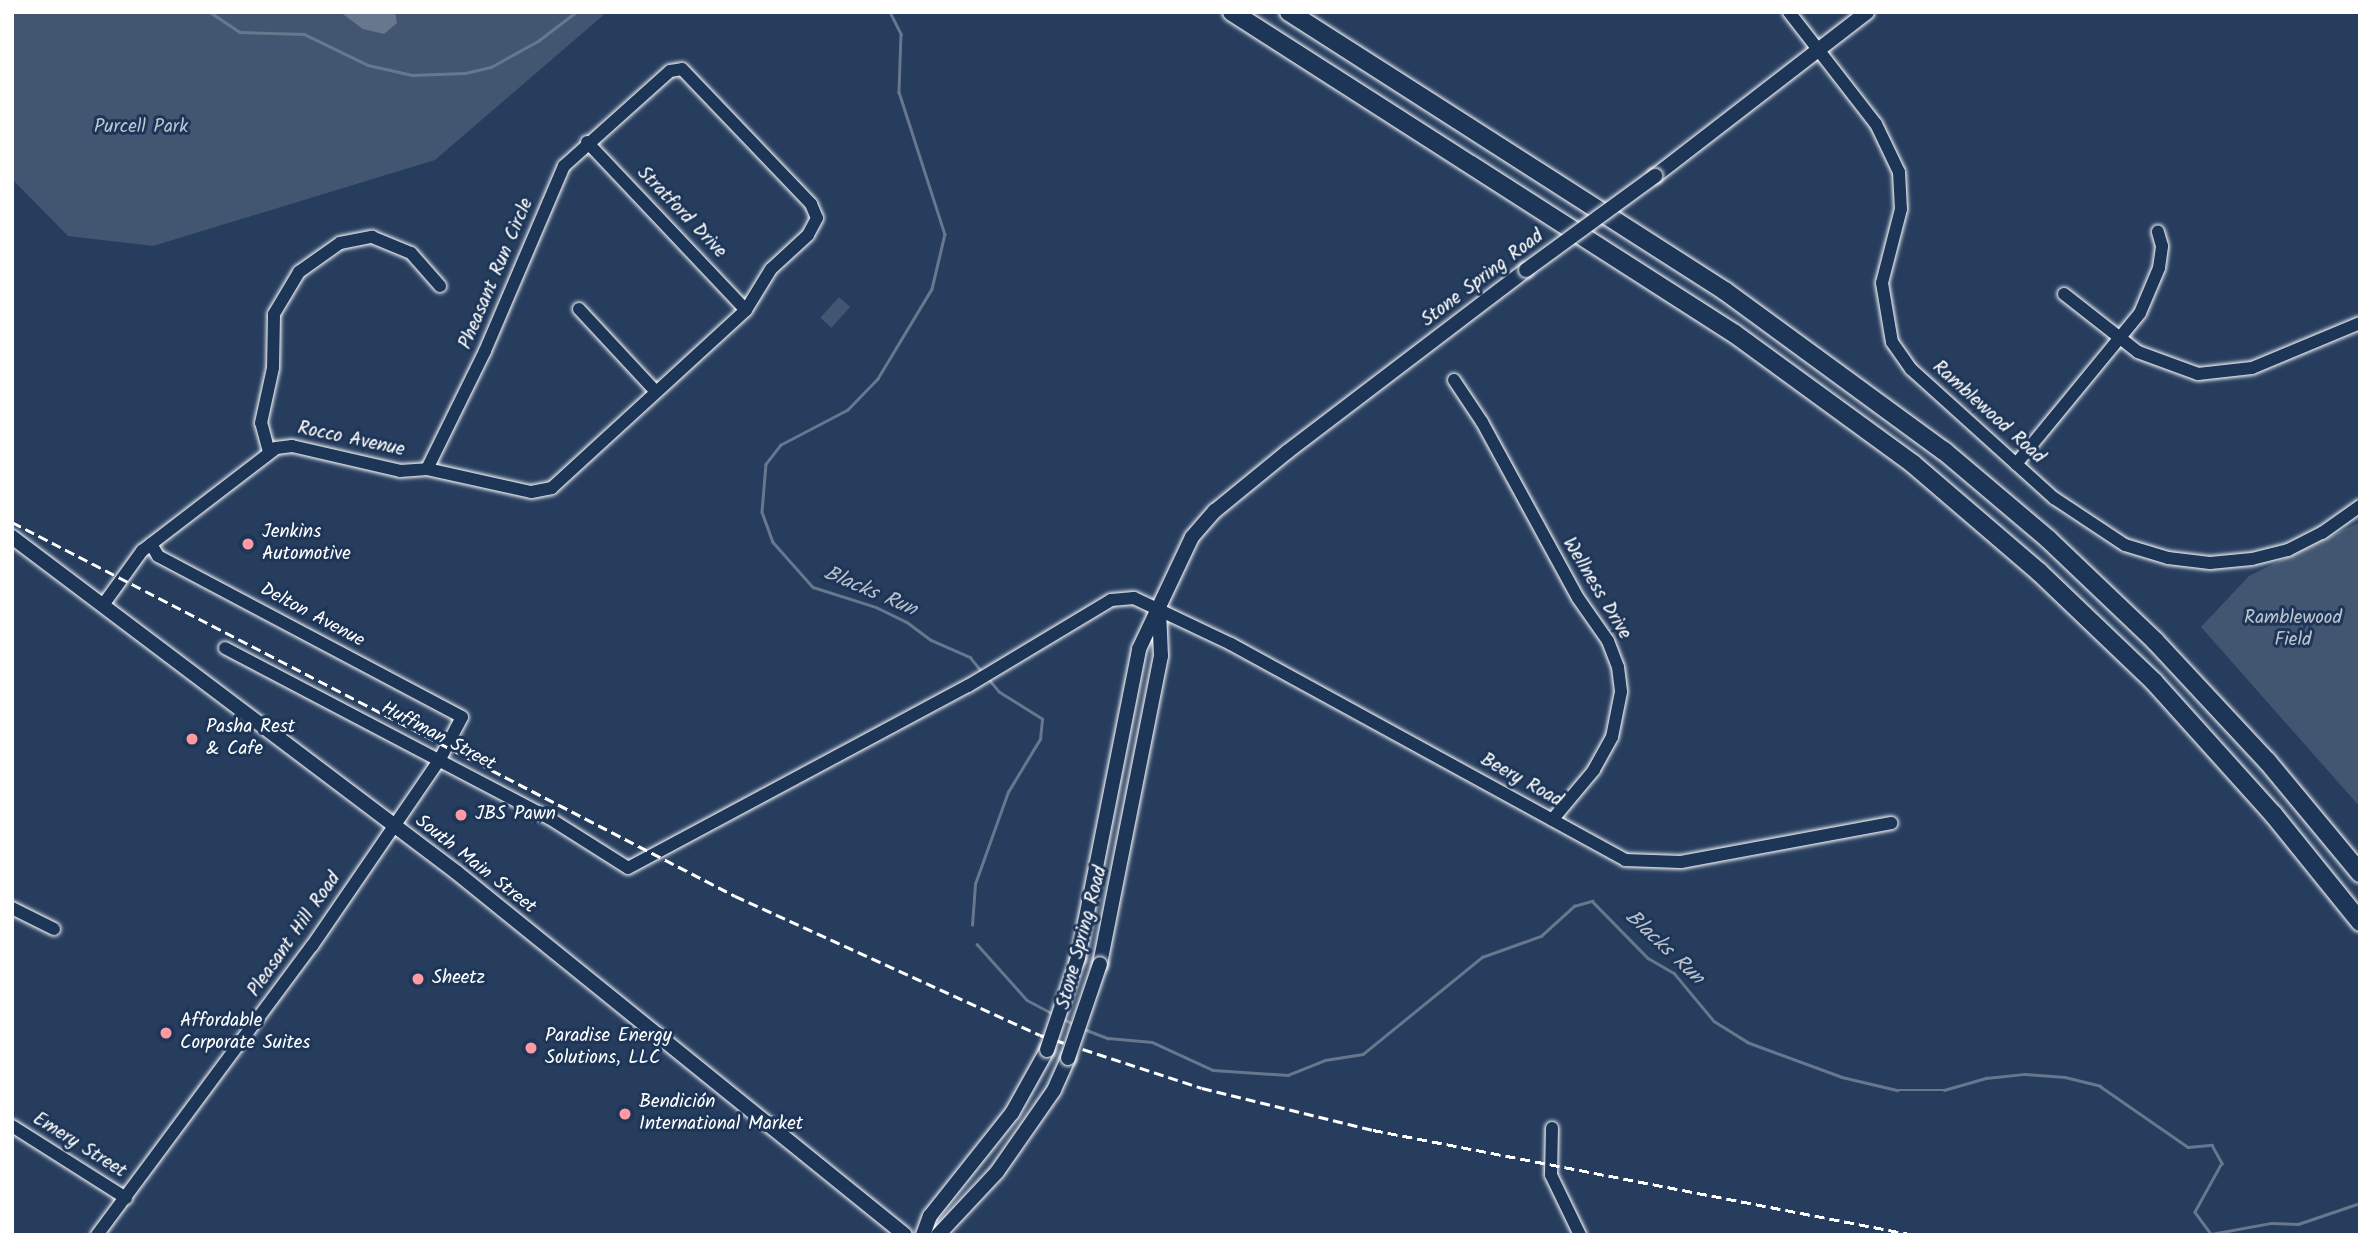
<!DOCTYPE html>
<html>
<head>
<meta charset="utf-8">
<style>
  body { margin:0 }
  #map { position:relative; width:2372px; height:1247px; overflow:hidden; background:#263d5e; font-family:Kalam,sans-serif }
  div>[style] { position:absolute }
  .green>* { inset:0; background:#425672; transform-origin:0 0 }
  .water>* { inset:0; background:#67788e }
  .stream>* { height:2.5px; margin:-1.25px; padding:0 1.25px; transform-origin:1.25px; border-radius:1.25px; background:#67788e }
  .roads { filter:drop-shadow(0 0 2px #fff) drop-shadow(0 0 2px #fff) }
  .minor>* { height:12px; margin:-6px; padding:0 6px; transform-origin:6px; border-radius:6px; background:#1d3557 }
  .major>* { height:14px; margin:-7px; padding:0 7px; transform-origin:7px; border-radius:7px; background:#1d3557 }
  .highway>* { height:18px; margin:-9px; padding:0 9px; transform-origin:9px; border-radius:9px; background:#1d3557 }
  .rail>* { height:2.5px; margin-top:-1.25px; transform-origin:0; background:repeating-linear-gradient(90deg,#fff 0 10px,transparent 0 15px) }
  .bridges { filter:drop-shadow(0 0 2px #fff) drop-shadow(0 0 2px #fff) }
  .major-bridge>* { height:14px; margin:-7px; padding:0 7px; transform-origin:7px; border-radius:7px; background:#1d3557 }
  .dots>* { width:19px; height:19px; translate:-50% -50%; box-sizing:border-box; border:4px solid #1d3557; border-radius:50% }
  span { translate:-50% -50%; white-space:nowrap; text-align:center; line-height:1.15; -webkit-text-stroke:6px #1d3557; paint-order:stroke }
  .park-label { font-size:19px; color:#bdc4ce }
  .street-label { font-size:19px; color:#fff }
  .poi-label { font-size:19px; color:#fff }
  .left { translate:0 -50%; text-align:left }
  .water-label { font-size:21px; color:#bbc2cc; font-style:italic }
  .frame { position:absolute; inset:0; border:14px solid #fff; pointer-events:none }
</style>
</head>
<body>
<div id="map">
  <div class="green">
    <div style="clip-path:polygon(12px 12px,607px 12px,435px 160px,153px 246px,68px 236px,12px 179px)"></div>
    <div style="left:839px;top:297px;width:15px;height:28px;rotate:42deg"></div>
    <div style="clip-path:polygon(2360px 522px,2360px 807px,2201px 627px,2249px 576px)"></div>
  </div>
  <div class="water">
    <div style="clip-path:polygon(340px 12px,395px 12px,397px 23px,384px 34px,363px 29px)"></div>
  </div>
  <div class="stream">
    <div style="left:210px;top:12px;width:36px;rotate:34deg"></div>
    <div style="left:240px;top:32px;width:64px;rotate:1.8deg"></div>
    <div style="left:304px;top:34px;width:71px;rotate:25.8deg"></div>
    <div style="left:368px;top:65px;width:45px;rotate:12.8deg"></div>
    <div style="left:412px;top:75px;width:53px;rotate:-2.2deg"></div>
    <div style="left:465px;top:73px;width:27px;rotate:-13deg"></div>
    <div style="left:491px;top:67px;width:54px;rotate:-29deg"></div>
    <div style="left:538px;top:41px;width:48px;rotate:-37.3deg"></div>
    <div style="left:890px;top:12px;width:25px;rotate:63deg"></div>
    <div style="left:901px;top:34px;width:58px;rotate:92deg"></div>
    <div style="left:899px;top:92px;width:149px;rotate:72.1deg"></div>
    <div style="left:945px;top:234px;width:57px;rotate:103.3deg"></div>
    <div style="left:932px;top:289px;width:105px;rotate:121deg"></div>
    <div style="left:878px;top:379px;width:43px;rotate:134.1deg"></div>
    <div style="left:848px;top:410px;width:76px;rotate:152.4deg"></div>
    <div style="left:781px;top:445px;width:24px;rotate:128deg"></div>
    <div style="left:766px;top:464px;width:48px;rotate:94.8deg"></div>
    <div style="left:762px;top:512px;width:32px;rotate:70deg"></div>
    <div style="left:773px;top:542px;width:60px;rotate:48.4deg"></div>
    <div style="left:813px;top:587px;width:66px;rotate:17.6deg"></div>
    <div style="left:876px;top:607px;width:34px;rotate:26deg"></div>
    <div style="left:907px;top:622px;width:30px;rotate:37deg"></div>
    <div style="left:931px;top:640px;width:43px;rotate:23.6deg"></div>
    <div style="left:970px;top:657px;width:19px;rotate:51deg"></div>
    <div style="left:972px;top:925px;width:41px;rotate:-85.8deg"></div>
    <div style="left:975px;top:884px;width:98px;rotate:-70.3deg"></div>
    <div style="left:1008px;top:792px;width:62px;rotate:-58.9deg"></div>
    <div style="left:1040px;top:739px;width:20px;rotate:-84deg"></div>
    <div style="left:1042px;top:719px;width:51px;rotate:-147.9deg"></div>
    <div style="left:999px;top:692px;width:16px;rotate:-130deg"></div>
    <div style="left:977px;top:944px;width:75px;rotate:48.2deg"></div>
    <div style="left:1027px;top:1000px;width:30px;rotate:28deg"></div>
    <div style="left:1062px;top:1018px;width:15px;rotate:28deg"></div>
    <div style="left:1084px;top:1029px;width:26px;rotate:21deg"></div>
    <div style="left:1108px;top:1038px;width:44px;rotate:5.2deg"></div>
    <div style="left:1152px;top:1042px;width:67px;rotate:24.7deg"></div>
    <div style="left:1213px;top:1070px;width:75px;rotate:3.8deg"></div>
    <div style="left:1288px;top:1075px;width:40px;rotate:-22deg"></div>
    <div style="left:1325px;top:1060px;width:38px;rotate:-9deg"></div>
    <div style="left:1363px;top:1054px;width:154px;rotate:-39.2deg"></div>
    <div style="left:1482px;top:957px;width:63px;rotate:-19.6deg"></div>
    <div style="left:1541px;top:936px;width:45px;rotate:-42.3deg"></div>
    <div style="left:1574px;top:906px;width:19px;rotate:-16deg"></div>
    <div style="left:1592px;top:901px;width:80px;rotate:45.5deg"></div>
    <div style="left:1648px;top:958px;width:30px;rotate:30deg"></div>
    <div style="left:1674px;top:973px;width:62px;rotate:50.2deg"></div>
    <div style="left:1714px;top:1021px;width:39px;rotate:32deg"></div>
    <div style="left:1747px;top:1042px;width:101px;rotate:20.2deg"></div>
    <div style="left:1842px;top:1077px;width:57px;rotate:13.3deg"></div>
    <div style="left:1897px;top:1090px;width:47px"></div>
    <div style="left:1944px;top:1090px;width:44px;rotate:-15.9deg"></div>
    <div style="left:1986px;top:1078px;width:39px;rotate:-6deg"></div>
    <div style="left:2025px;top:1074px;width:40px;rotate:4.3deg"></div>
    <div style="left:2065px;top:1077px;width:36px;rotate:14deg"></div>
    <div style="left:2100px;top:1086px;width:107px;rotate:34.7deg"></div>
    <div style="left:2188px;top:1147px;width:24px;rotate:-5deg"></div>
    <div style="left:2212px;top:1145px;width:21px;rotate:61deg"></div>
    <div style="left:2222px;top:1163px;width:56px;rotate:118.9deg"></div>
    <div style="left:2195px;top:1212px;width:27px;rotate:54deg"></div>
    <div style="left:2211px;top:1234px;width:61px;rotate:-10.4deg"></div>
    <div style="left:2271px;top:1223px;width:27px;rotate:2deg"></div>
    <div style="left:2298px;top:1224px;width:65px;rotate:-18.7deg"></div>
  </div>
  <div class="roads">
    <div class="minor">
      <div style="left:1789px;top:12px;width:142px;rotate:52.2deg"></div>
      <div style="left:1876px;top:124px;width:53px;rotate:64.4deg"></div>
      <div style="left:1899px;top:172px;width:37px;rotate:87deg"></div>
      <div style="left:1901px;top:209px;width:76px;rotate:104.4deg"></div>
      <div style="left:1882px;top:283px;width:60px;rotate:80.4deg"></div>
      <div style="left:1892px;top:342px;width:33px;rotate:55deg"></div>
      <div style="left:1911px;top:369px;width:193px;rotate:42.1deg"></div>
      <div style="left:2054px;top:498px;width:85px;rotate:33.5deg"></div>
      <div style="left:2125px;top:545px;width:45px;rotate:16.8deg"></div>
      <div style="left:2168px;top:558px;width:42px;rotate:6.8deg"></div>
      <div style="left:2210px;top:563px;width:42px;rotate:-5.4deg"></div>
      <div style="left:2252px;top:559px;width:37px;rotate:-14deg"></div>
      <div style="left:2288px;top:550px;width:38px;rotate:-27deg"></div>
      <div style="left:2322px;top:533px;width:47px;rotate:-35.4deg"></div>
      <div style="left:682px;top:69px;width:187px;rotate:46.3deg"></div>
      <div style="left:811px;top:204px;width:15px;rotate:67deg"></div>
      <div style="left:817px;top:218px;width:19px;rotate:118deg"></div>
      <div style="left:808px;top:235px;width:50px;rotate:137.4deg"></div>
      <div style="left:771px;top:269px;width:48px;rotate:121.4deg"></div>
      <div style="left:746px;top:310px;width:263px;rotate:137.5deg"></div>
      <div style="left:552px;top:488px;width:21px;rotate:169deg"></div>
      <div style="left:531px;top:492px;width:107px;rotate:-167.5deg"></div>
      <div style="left:427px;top:469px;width:131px;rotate:-63.8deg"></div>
      <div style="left:485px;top:351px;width:201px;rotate:-66.9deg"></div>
      <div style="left:564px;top:166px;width:142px;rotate:-41.9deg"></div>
      <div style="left:670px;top:71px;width:12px;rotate:-9deg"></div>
      <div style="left:587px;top:142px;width:231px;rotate:46.6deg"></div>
      <div style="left:2064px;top:294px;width:94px;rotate:38.1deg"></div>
      <div style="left:2138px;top:352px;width:64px;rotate:20.1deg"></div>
      <div style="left:2198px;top:374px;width:54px;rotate:-6.3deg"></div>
      <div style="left:2252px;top:368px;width:117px;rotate:-22.6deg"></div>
      <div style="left:579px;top:309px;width:113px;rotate:47.1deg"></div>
      <div style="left:1454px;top:380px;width:50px;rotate:56.3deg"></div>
      <div style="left:1482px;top:422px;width:200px;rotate:61.4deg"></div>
      <div style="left:1578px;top:598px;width:52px;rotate:55.1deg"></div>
      <div style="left:1608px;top:641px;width:28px;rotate:69deg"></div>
      <div style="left:1618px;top:667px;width:25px;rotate:83deg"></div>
      <div style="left:1621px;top:692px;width:46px;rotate:101.3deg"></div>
      <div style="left:1612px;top:737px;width:38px;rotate:119deg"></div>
      <div style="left:1594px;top:770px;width:65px;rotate:130deg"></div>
      <div style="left:269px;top:452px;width:30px;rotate:-105deg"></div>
      <div style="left:261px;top:423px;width:56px;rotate:-77.7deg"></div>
      <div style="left:273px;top:368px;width:54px;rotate:-88.9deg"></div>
      <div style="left:274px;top:314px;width:49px;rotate:-59.2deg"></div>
      <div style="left:299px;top:272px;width:50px;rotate:-35.3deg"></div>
      <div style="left:340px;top:243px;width:33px;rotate:-11deg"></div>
      <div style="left:372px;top:237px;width:42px;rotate:22.3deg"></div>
      <div style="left:411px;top:253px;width:44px;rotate:48.7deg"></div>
      <div style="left:2016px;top:464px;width:195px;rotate:-50.6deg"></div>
      <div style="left:2140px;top:313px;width:49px;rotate:-67.1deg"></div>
      <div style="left:2159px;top:268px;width:22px;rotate:-82deg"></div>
      <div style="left:2162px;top:246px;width:15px;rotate:-106deg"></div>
      <div style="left:103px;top:605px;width:67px;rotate:-54.2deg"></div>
      <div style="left:142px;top:551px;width:169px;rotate:-37.5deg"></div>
      <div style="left:276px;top:448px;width:16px;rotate:-7deg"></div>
      <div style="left:292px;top:446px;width:111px;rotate:13deg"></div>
      <div style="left:400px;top:471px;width:27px;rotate:-4deg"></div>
      <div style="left:225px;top:648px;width:366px;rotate:27.7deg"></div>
      <div style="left:549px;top:818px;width:93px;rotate:32.3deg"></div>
      <div style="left:628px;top:868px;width:386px;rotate:-28.2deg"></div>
      <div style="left:968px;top:686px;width:167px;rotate:-31deg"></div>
      <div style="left:1111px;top:600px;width:23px;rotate:-5deg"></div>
      <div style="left:1134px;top:598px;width:107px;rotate:25.4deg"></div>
      <div style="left:1231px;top:644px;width:449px;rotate:28.7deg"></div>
      <div style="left:1625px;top:860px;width:56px;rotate:2deg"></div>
      <div style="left:1681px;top:862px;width:214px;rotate:-10.5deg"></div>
      <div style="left:12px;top:908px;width:47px;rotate:26.6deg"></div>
      <div style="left:12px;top:1126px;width:135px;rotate:32.3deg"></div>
      <div style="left:1552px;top:1128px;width:47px;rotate:91.2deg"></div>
      <div style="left:1551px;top:1175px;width:67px;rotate:64.2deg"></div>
      <div style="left:97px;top:1235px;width:360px;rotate:-53.4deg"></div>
      <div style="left:312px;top:946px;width:227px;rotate:-55.6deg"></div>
      <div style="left:440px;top:759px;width:47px;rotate:-62.4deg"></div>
      <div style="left:462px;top:717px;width:344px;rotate:-152.1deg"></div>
      <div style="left:158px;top:556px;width:14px;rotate:-120deg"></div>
    </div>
    <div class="major">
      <div style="left:1655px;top:176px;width:268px;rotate:-37.7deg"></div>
      <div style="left:12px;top:537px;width:556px;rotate:37.03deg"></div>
      <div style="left:456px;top:872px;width:577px;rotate:38.95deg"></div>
      <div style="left:1078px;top:958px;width:315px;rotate:-78.8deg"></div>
      <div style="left:1139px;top:649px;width:124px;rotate:-64.7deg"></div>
      <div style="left:1192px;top:537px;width:35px;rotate:-49deg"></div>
      <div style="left:1215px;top:511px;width:93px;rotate:-39.3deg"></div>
      <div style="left:1287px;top:452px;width:300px;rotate:-37.3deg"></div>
      <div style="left:1100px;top:964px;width:314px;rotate:-78.8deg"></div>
      <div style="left:1161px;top:656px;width:46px;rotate:-92.5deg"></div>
      <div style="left:923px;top:1235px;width:20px;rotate:-70deg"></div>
      <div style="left:930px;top:1216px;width:132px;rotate:-51.5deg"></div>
      <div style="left:1012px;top:1113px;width:72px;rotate:-60.9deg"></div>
      <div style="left:938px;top:1235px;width:86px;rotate:-46.9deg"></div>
      <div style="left:997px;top:1172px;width:100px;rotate:-55.2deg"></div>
      <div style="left:1054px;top:1090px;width:35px;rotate:-66deg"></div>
    </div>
    <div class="highway">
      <div style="left:1232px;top:12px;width:597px;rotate:32.63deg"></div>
      <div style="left:1735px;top:334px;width:220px;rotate:36.1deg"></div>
      <div style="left:1913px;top:464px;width:166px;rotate:40.6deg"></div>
      <div style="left:2039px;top:572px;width:159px;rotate:43.7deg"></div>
      <div style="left:2154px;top:682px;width:178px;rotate:48deg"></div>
      <div style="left:2273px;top:814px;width:139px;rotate:51.1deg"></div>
      <div style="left:1289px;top:12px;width:518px;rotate:32.62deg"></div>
      <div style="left:1725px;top:291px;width:271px;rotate:36.2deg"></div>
      <div style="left:1944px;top:451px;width:136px;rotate:40.2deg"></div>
      <div style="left:2048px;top:539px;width:148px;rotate:43.6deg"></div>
      <div style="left:2155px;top:641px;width:164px;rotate:47deg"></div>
      <div style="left:2267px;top:761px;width:146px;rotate:50.3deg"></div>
    </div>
  </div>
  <div class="rail">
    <div style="left:12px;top:522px;width:814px;rotate:27.35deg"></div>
    <div style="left:735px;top:896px;width:335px;rotate:24.5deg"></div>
    <div style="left:1040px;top:1035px;width:170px;rotate:18.1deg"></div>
    <div style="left:1202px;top:1088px;width:176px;rotate:13.8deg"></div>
    <div style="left:1373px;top:1130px;width:551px;rotate:10.98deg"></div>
  </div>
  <div class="bridges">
    <div class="major-bridge">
      <div style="left:1526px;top:270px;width:160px;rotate:-36.1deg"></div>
      <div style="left:1047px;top:1050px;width:97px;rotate:-71.4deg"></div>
      <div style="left:1068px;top:1058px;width:99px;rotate:-71.2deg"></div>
    </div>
  </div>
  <div class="dots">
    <div style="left:248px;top:544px;background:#ff9aa2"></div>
    <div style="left:192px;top:739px;background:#ff9aa2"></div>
    <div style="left:461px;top:815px;background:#ff9aa2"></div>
    <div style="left:418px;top:979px;background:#ff9aa2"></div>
    <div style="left:166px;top:1033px;background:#ff9aa2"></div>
    <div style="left:531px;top:1048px;background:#ff9aa2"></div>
    <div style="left:625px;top:1114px;background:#ff9aa2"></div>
  </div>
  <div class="park-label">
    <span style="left:141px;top:128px">Purcell Park</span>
    <span style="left:2293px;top:630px">Ramblewood<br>Field</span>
  </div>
  <div class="street-label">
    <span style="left:681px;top:213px;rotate:46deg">Stratford Drive</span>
    <span style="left:497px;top:274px;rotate:-67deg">Pheasant Run Circle</span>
    <span style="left:1483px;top:279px;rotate:-37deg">Stone Spring Road</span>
    <span style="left:1988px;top:413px;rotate:42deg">Ramblewood Road</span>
    <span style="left:351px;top:440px;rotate:12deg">Rocco Avenue</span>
    <span style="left:1596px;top:589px;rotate:59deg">Wellness Drive</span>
    <span style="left:312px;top:616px;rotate:28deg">Delton Avenue</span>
    <span style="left:438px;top:737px;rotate:28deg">Huffman Street</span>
    <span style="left:1521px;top:781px;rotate:29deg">Beery Road</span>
    <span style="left:475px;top:865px;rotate:38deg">South Main Street</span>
    <span style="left:295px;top:935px;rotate:-55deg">Pleasant Hill Road</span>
    <span style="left:1083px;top:938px;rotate:-75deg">Stone Spring Road</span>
    <span style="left:79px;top:1146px;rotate:32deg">Emery Street</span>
  </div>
  <div class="poi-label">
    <span class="left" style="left:262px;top:544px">Jenkins<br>Automotive</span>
    <span class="left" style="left:206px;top:739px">Pasha Rest<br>&amp; Cafe</span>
    <span class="left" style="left:475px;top:815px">JBS Pawn</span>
    <span class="left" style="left:432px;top:979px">Sheetz</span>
    <span class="left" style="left:180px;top:1033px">Affordable<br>Corporate Suites</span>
    <span class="left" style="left:545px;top:1048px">Paradise Energy<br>Solutions, LLC</span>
    <span class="left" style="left:639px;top:1114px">Bendición<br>International Market</span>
  </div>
  <div class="water-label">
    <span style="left:870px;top:592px;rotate:23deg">Blacks Run</span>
    <span style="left:1664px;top:948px;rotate:43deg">Blacks Run</span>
  </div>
  <div class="frame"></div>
</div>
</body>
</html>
